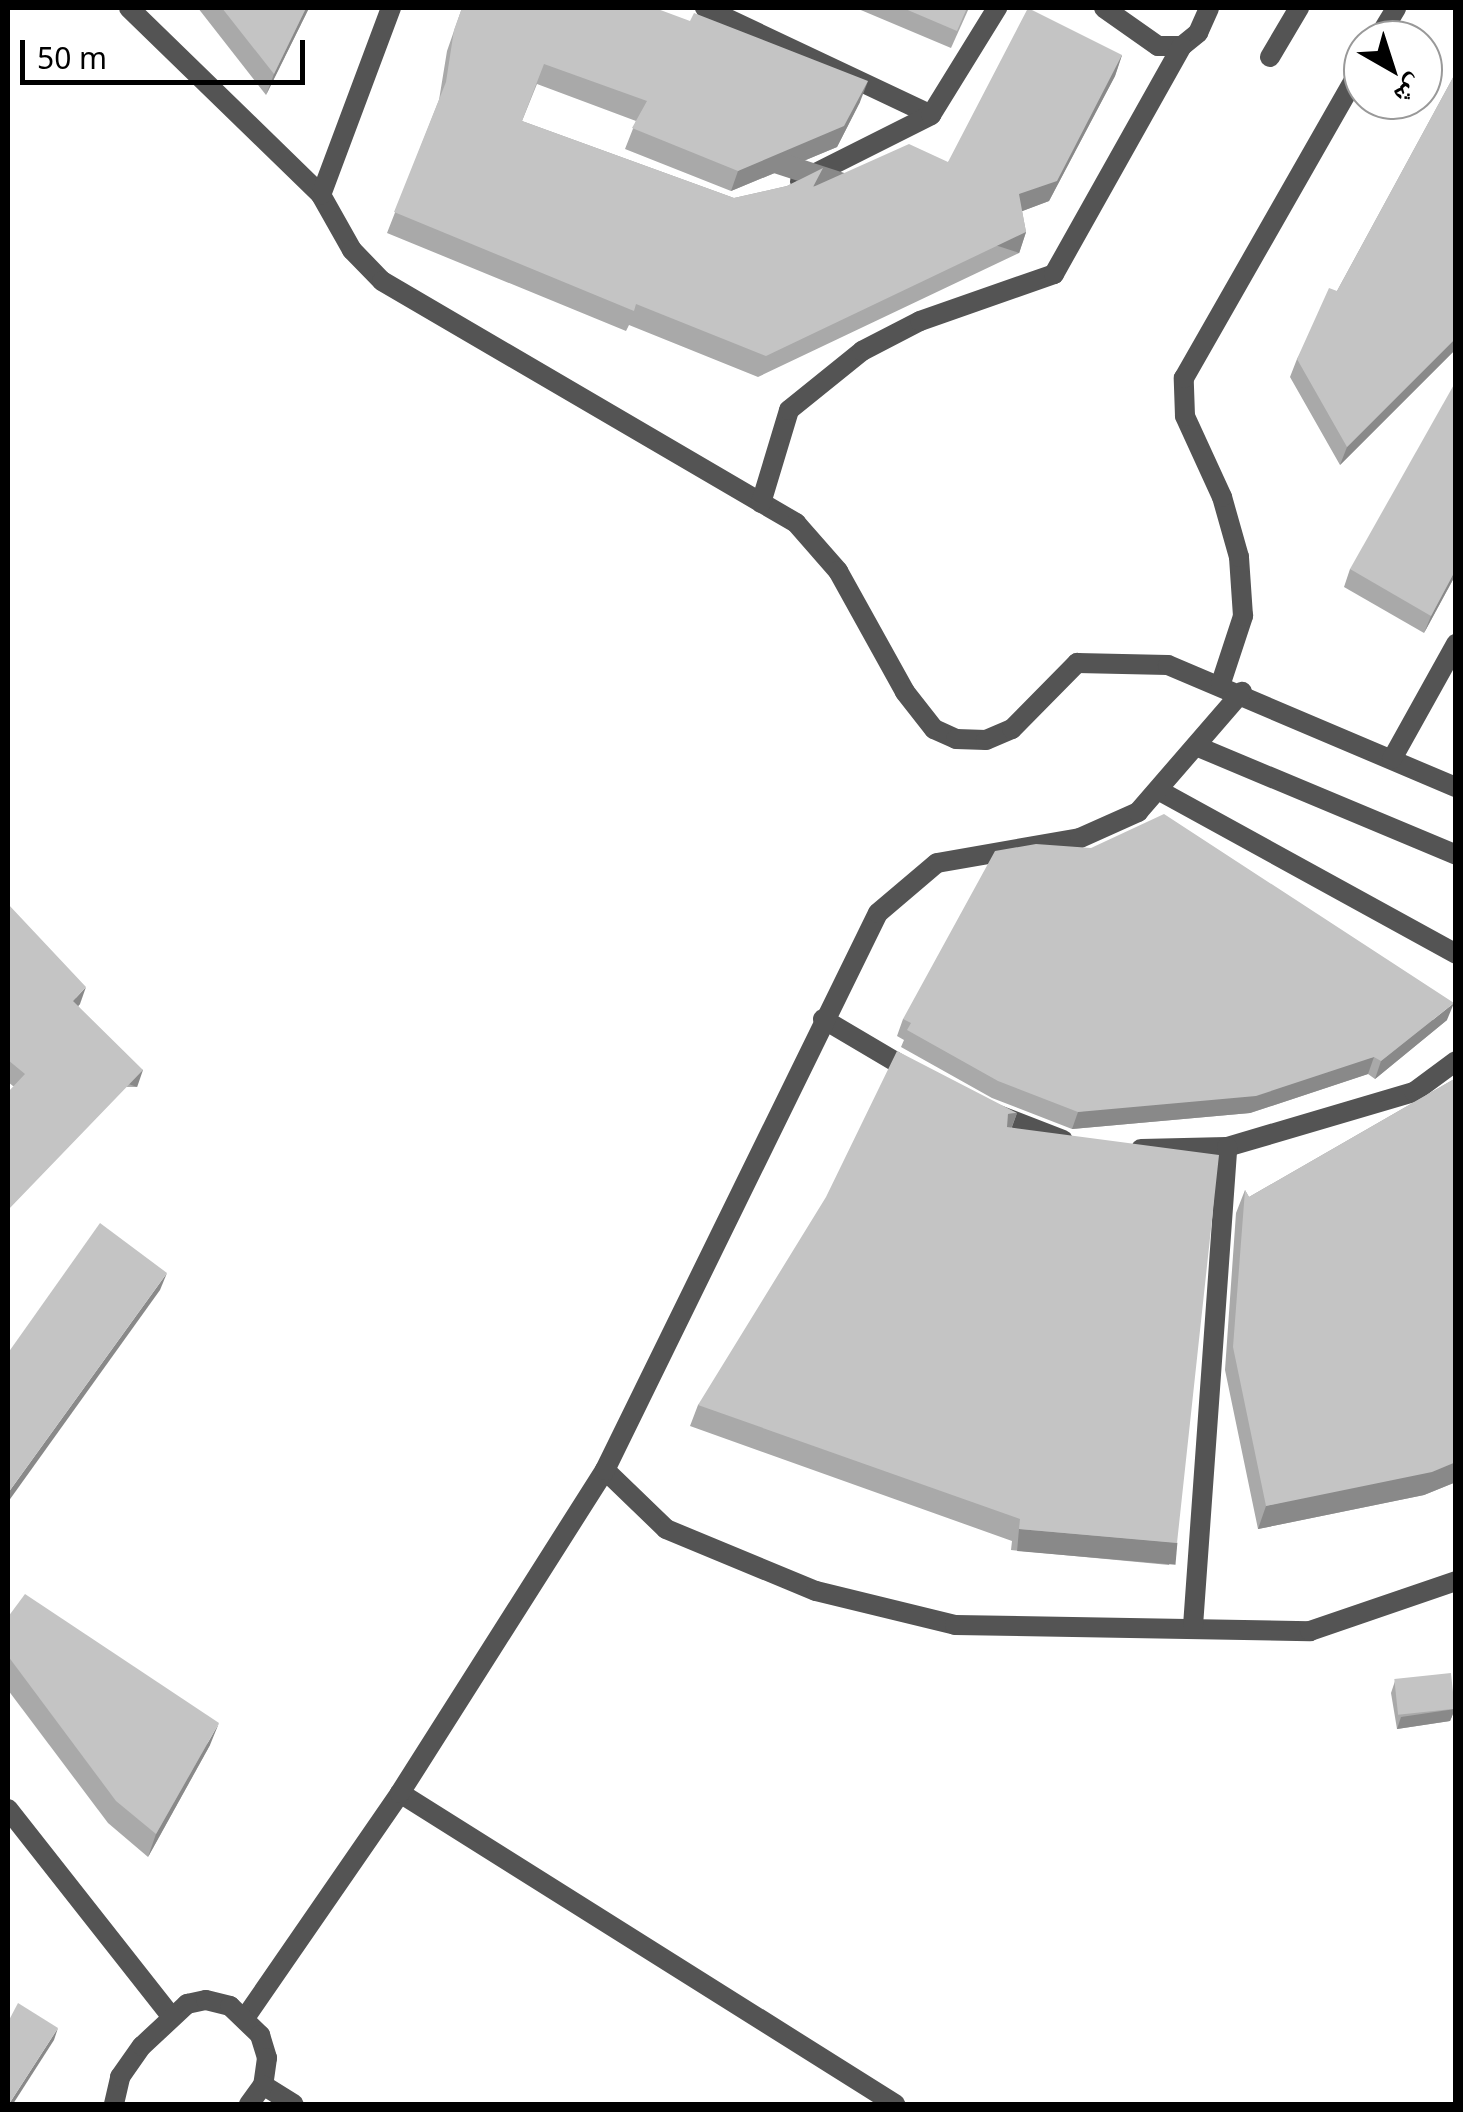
<!DOCTYPE html>
<html>
<head>
<meta charset="utf-8">
<style>
  body { margin:0 }
  #map { position:relative; width:1463px; height:2112px; overflow:hidden; background:#fff; font-family:"Noto Sans","Noto Naskh Arabic",sans-serif }
  div>[style] { position:absolute }
  .lane>* { height:20px; margin:-10px; padding:0 10px; transform-origin:10px; border-radius:10px; background:#545454 }
  .street>* { height:20px; margin:-10px; padding:0 10px; transform-origin:10px; border-radius:10px; background:#545454 }
  .wall>* { inset:0; background:#a9a9a9 }
  .shaded-wall>* { inset:0; background:#898989; transform-origin:0 0 }
  .building>* { inset:0; background:#c4c4c4; transform-origin:0 0 }
  span { translate:-50% -50%; white-space:nowrap; text-align:center; line-height:1.15; -webkit-text-stroke:9px #fff; paint-order:stroke }
  .frame { position:absolute; inset:0; border:10px solid #000; pointer-events:none }
  .north { position:absolute; left:1343px; top:20px; width:100px; height:100px; box-sizing:border-box; background:#fff; border:2px solid #999; border-radius:50%; rotate:141deg; font-size:28px; font-weight:700; line-height:40px; text-align:center; color:#000 }
  .north::after { content:''; display:block; margin:auto; width:35px; height:45px; background:#000; clip-path:polygon(50% 0,100% 100%,50% 72%,0 100%) }
  .scale { position:absolute; left:20px; top:40px; width:285px; height:45px; box-sizing:border-box; border:5px solid #000; border-top:0; padding-left:12px; font-size:30px; line-height:35px; white-space:nowrap; color:#000; -webkit-text-stroke:8px #fff; paint-order:stroke }
</style>
</head>
<body>
<div id="map">
  <div class="lane">
    <div style="left:1196px;top:746px;width:282px;rotate:22.7deg"></div>
  </div>
  <div class="street">
    <div style="left:129px;top:8px;width:268px;rotate:44.2deg"></div>
    <div style="left:321px;top:195px;width:63px;rotate:60.6deg"></div>
    <div style="left:352px;top:250px;width:43px;rotate:45.9deg"></div>
    <div style="left:382px;top:281px;width:480px;rotate:30.3deg"></div>
    <div style="left:796px;top:523px;width:64px;rotate:48.8deg"></div>
    <div style="left:838px;top:571px;width:138px;rotate:61deg"></div>
    <div style="left:905px;top:692px;width:47px;rotate:51.9deg"></div>
    <div style="left:934px;top:729px;width:24px;rotate:24deg"></div>
    <div style="left:956px;top:739px;width:30px;rotate:2deg"></div>
    <div style="left:986px;top:740px;width:28px;rotate:-23deg"></div>
    <div style="left:1012px;top:729px;width:93px;rotate:-45.4deg"></div>
    <div style="left:1077px;top:663px;width:91px;rotate:1.3deg"></div>
    <div style="left:1168px;top:665px;width:313px;rotate:23deg"></div>
    <div style="left:705px;top:8px;width:250px;rotate:25.3deg"></div>
    <div style="left:1104px;top:8px;width:66px;rotate:35.1deg"></div>
    <div style="left:1158px;top:46px;width:24px"></div>
    <div style="left:1182px;top:46px;width:21px;rotate:-39deg"></div>
    <div style="left:1198px;top:33px;width:27px;rotate:-66deg"></div>
    <div style="left:1377px;top:40px;width:37px;rotate:-59deg"></div>
    <div style="left:1270px;top:57px;width:57px;rotate:-59.4deg"></div>
    <div style="left:800px;top:181px;width:147px;rotate:-26.7deg"></div>
    <div style="left:931px;top:115px;width:126px;rotate:-58.3deg"></div>
    <div style="left:321px;top:195px;width:200px;rotate:-69.5deg"></div>
    <div style="left:761px;top:503px;width:97px;rotate:-73.2deg"></div>
    <div style="left:789px;top:410px;width:94px;rotate:-38.9deg"></div>
    <div style="left:862px;top:351px;width:65px;rotate:-27.3deg"></div>
    <div style="left:920px;top:321px;width:142px;rotate:-19.3deg"></div>
    <div style="left:1054px;top:274px;width:261px;rotate:-60.7deg"></div>
    <div style="left:1221px;top:683px;width:71px;rotate:-71.8deg"></div>
    <div style="left:1243px;top:616px;width:59px;rotate:-93.9deg"></div>
    <div style="left:1239px;top:557px;width:62px;rotate:-105.8deg"></div>
    <div style="left:1222px;top:497px;width:89px;rotate:-114.6deg"></div>
    <div style="left:1185px;top:416px;width:38px;rotate:-92deg"></div>
    <div style="left:1184px;top:378px;width:361px;rotate:-60.3deg"></div>
    <div style="left:1392px;top:759px;width:132px;rotate:-60.9deg"></div>
    <div style="left:1158px;top:790px;width:340px;rotate:28.8deg"></div>
    <div style="left:823px;top:1019px;width:104px;rotate:30.5deg"></div>
    <div style="left:988px;top:1111px;width:80px;rotate:21.1deg"></div>
    <div style="left:1141px;top:1149px;width:86px;rotate:-1.3deg"></div>
    <div style="left:1227px;top:1147px;width:195px;rotate:-16.4deg"></div>
    <div style="left:1414px;top:1092px;width:52px;rotate:-36.4deg"></div>
    <div style="left:605px;top:1470px;width:85px;rotate:44deg"></div>
    <div style="left:666px;top:1529px;width:162px;rotate:22.5deg"></div>
    <div style="left:816px;top:1591px;width:143px;rotate:13.7deg"></div>
    <div style="left:955px;top:1625px;width:355px;rotate:1deg"></div>
    <div style="left:1310px;top:1631px;width:154px;rotate:-18.9deg"></div>
    <div style="left:1193px;top:1626px;width:480px;rotate:-85.9deg"></div>
    <div style="left:400px;top:1793px;width:585px;rotate:32.14deg"></div>
    <div style="left:8px;top:1809px;width:263px;rotate:51.8deg"></div>
    <div style="left:245px;top:2018px;width:273px;rotate:-55.4deg"></div>
    <div style="left:400px;top:1793px;width:383px;rotate:-57.6deg"></div>
    <div style="left:605px;top:1470px;width:620px;rotate:-63.89deg"></div>
    <div style="left:878px;top:913px;width:77px;rotate:-40.3deg"></div>
    <div style="left:937px;top:863px;width:145px;rotate:-9.9deg"></div>
    <div style="left:1080px;top:838px;width:64px;rotate:-24.1deg"></div>
    <div style="left:1138px;top:812px;width:159px;rotate:-49.1deg"></div>
    <div style="left:263px;top:2085px;width:36px;rotate:32deg"></div>
    <div style="left:114px;top:2104px;width:28px;rotate:-77deg"></div>
    <div style="left:120px;top:2077px;width:38px;rotate:-55deg"></div>
    <div style="left:142px;top:2046px;width:62px;rotate:-43deg"></div>
    <div style="left:187px;top:2004px;width:19px;rotate:-12deg"></div>
    <div style="left:206px;top:2000px;width:25px;rotate:14deg"></div>
    <div style="left:230px;top:2006px;width:42px;rotate:44deg"></div>
    <div style="left:260px;top:2035px;width:24px;rotate:73deg"></div>
    <div style="left:267px;top:2058px;width:27px;rotate:98deg"></div>
    <div style="left:263px;top:2085px;width:24px;rotate:126deg"></div>
  </div>
  <div class="wall">
    <div style="clip-path:polygon(198px 8px,309px 8px,266px 95px)"></div>
    <div style="clip-path:polygon(462px 8px,860px 102px,837px 147px,731px 191px,625px 149px,636px 121px,537px 84px,522px 121px,734px 198px,787px 186px,823px 168px,816px 185px,948px 162px,1122px 55px,1115px 76px,1049px 201px,1022px 211px,1026px 232px,1019px 253px,758px 377px,629px 325px,626px 331px,387px 233px,439px 100px,447px 51px)"></div>
    <div style="clip-path:polygon(856px 8px,969px 8px,951px 48px)"></div>
    <div style="clip-path:polygon(1456px 72px,1456px 349px,1340px 465px,1290px 377px,1297px 359px,1337px 291px)"></div>
    <div style="clip-path:polygon(1350px 569px,1456px 574px,1424px 633px,1344px 587px)"></div>
    <div style="clip-path:polygon(8px 904px,80px 1004px,78px 1006px,137px 1087px,13px 1086px,8px 1082px)"></div>
    <div style="clip-path:polygon(903px 1019px,1447px 1020px,1375px 1079px,1368px 1074px,1250px 1113px,1072px 1129px,992px 1098px,901px 1047px,904px 1040px,897px 1036px)"></div>
    <div style="clip-path:polygon(1456px 1078px,1456px 1482px,1424px 1495px,1258px 1529px,1225px 1370px,1236px 1213px,1245px 1190px,1249px 1197px)"></div>
    <div style="clip-path:polygon(1017px 1113px,1012px 1127px,1177px 1543px,1169px 1565px,1011px 1550px,1012px 1541px,690px 1426px,698px 1405px)"></div>
    <div style="clip-path:polygon(8px 1617px,210px 1745px,148px 1857px,108px 1823px,8px 1690px)"></div>
    <div style="clip-path:polygon(1395px 1681px,1455px 1709px,1450px 1721px,1397px 1729px,1391px 1693px)"></div>
  </div>
  <div class="shaded-wall">
    <div style="clip-path:polygon(306px 8px,309px 8px,266px 95px,274px 74px)"></div>
    <div style="clip-path:polygon(1122px 55px,1115px 76px,1049px 201px,1012px 215px,1019px 194px)"></div>
    <div style="clip-path:polygon(868px 81px,860px 102px,837px 147px,731px 191px,738px 171px)"></div>
    <div style="left:1026px;top:232px;width:22px;height:288px;rotate:108deg"></div>
    <div style="clip-path:polygon(1456px 338px,1456px 349px,1340px 465px,1347px 447px)"></div>
    <div style="clip-path:polygon(1456px 569px,1456px 574px,1424px 633px,1431px 616px)"></div>
    <div style="clip-path:polygon(86px 987px,80px 1004px,66px 1019px,73px 1001px)"></div>
    <div style="clip-path:polygon(1454px 1003px,1447px 1020px,1375px 1079px,1381px 1061px)"></div>
    <div style="clip-path:polygon(1374px 1057px,1368px 1074px,1250px 1113px,1072px 1129px,1078px 1112px)"></div>
    <div style="left:143px;top:1070px;width:18px;height:194px;rotate:109deg"></div>
    <div style="clip-path:polygon(1017px 1113px,1009px 1134px,1000px 1135px,1008px 1114px)"></div>
    <div style="clip-path:polygon(167px 1273px,160px 1290px,8px 1502px,8px 1493px)"></div>
    <div style="clip-path:polygon(1456px 1462px,1456px 1482px,1424px 1495px,1258px 1529px,1266px 1506px)"></div>
    <div style="left:1019px;top:1529px;width:159px;height:22px;rotate:5deg"></div>
    <div style="clip-path:polygon(1455px 1709px,1450px 1721px,1397px 1729px,1401px 1717px)"></div>
    <div style="clip-path:polygon(219px 1723px,210px 1745px,148px 1857px,156px 1834px)"></div>
    <div style="clip-path:polygon(58px 2028px,54px 2040px,13px 2104px,9px 2104px)"></div>
  </div>
  <div class="building">
    <div style="clip-path:polygon(222px 8px,306px 8px,274px 74px)"></div>
    <div style="clip-path:polygon(462px 8px,655px 8px,690px 21px,694px 13px,868px 81px,844px 126px,738px 171px,632px 128px,647px 101px,544px 64px,522px 121px,734px 198px,787px 186px,823px 168px,813px 187px,909px 144px,948px 162px,1028px 8px,1122px 55px,1057px 181px,1019px 194px,1026px 232px,766px 356px,636px 304px,634px 311px,394px 212px,446px 82px,454px 30px)"></div>
    <div style="clip-path:polygon(903px 8px,967px 8px,957px 31px)"></div>
    <div style="clip-path:polygon(1456px 72px,1456px 338px,1347px 447px,1297px 359px,1329px 288px,1337px 291px)"></div>
    <div style="clip-path:polygon(1456px 381px,1456px 569px,1431px 616px,1350px 569px)"></div>
    <div style="clip-path:polygon(1164px 814px,1454px 1003px,1381px 1061px,1374px 1057px,1256px 1096px,1078px 1112px,998px 1081px,907px 1030px,911px 1023px,903px 1019px,995px 851px,1036px 844px,1091px 848px)"></div>
    <div style="clip-path:polygon(8px 904px,86px 987px,73px 1001px,143px 1070px,8px 1210px,8px 1092px,25px 1074px,8px 1060px)"></div>
    <div style="clip-path:polygon(897px 1051px,1017px 1113px,1008px 1114px,1007px 1127px,1219px 1155px,1177px 1543px,1019px 1529px,1020px 1519px,698px 1405px,826px 1197px)"></div>
    <div style="clip-path:polygon(1456px 1078px,1456px 1462px,1432px 1472px,1266px 1506px,1233px 1347px,1245px 1190px,1249px 1197px)"></div>
    <div style="clip-path:polygon(100px 1223px,167px 1273px,8px 1493px,8px 1353px)"></div>
    <div style="clip-path:polygon(25px 1594px,219px 1723px,156px 1834px,116px 1801px,8px 1656px,8px 1617px)"></div>
    <div style="left:1451px;top:1673px;width:36px;height:57px;rotate:84deg"></div>
    <div style="clip-path:polygon(18px 2003px,58px 2028px,9px 2104px,8px 2104px,8px 2022px)"></div>
  </div>
  <div class="frame"></div>
  <div class="north">ش</div>
  <div class="scale">50 m</div>
</div>
</body>
</html>
